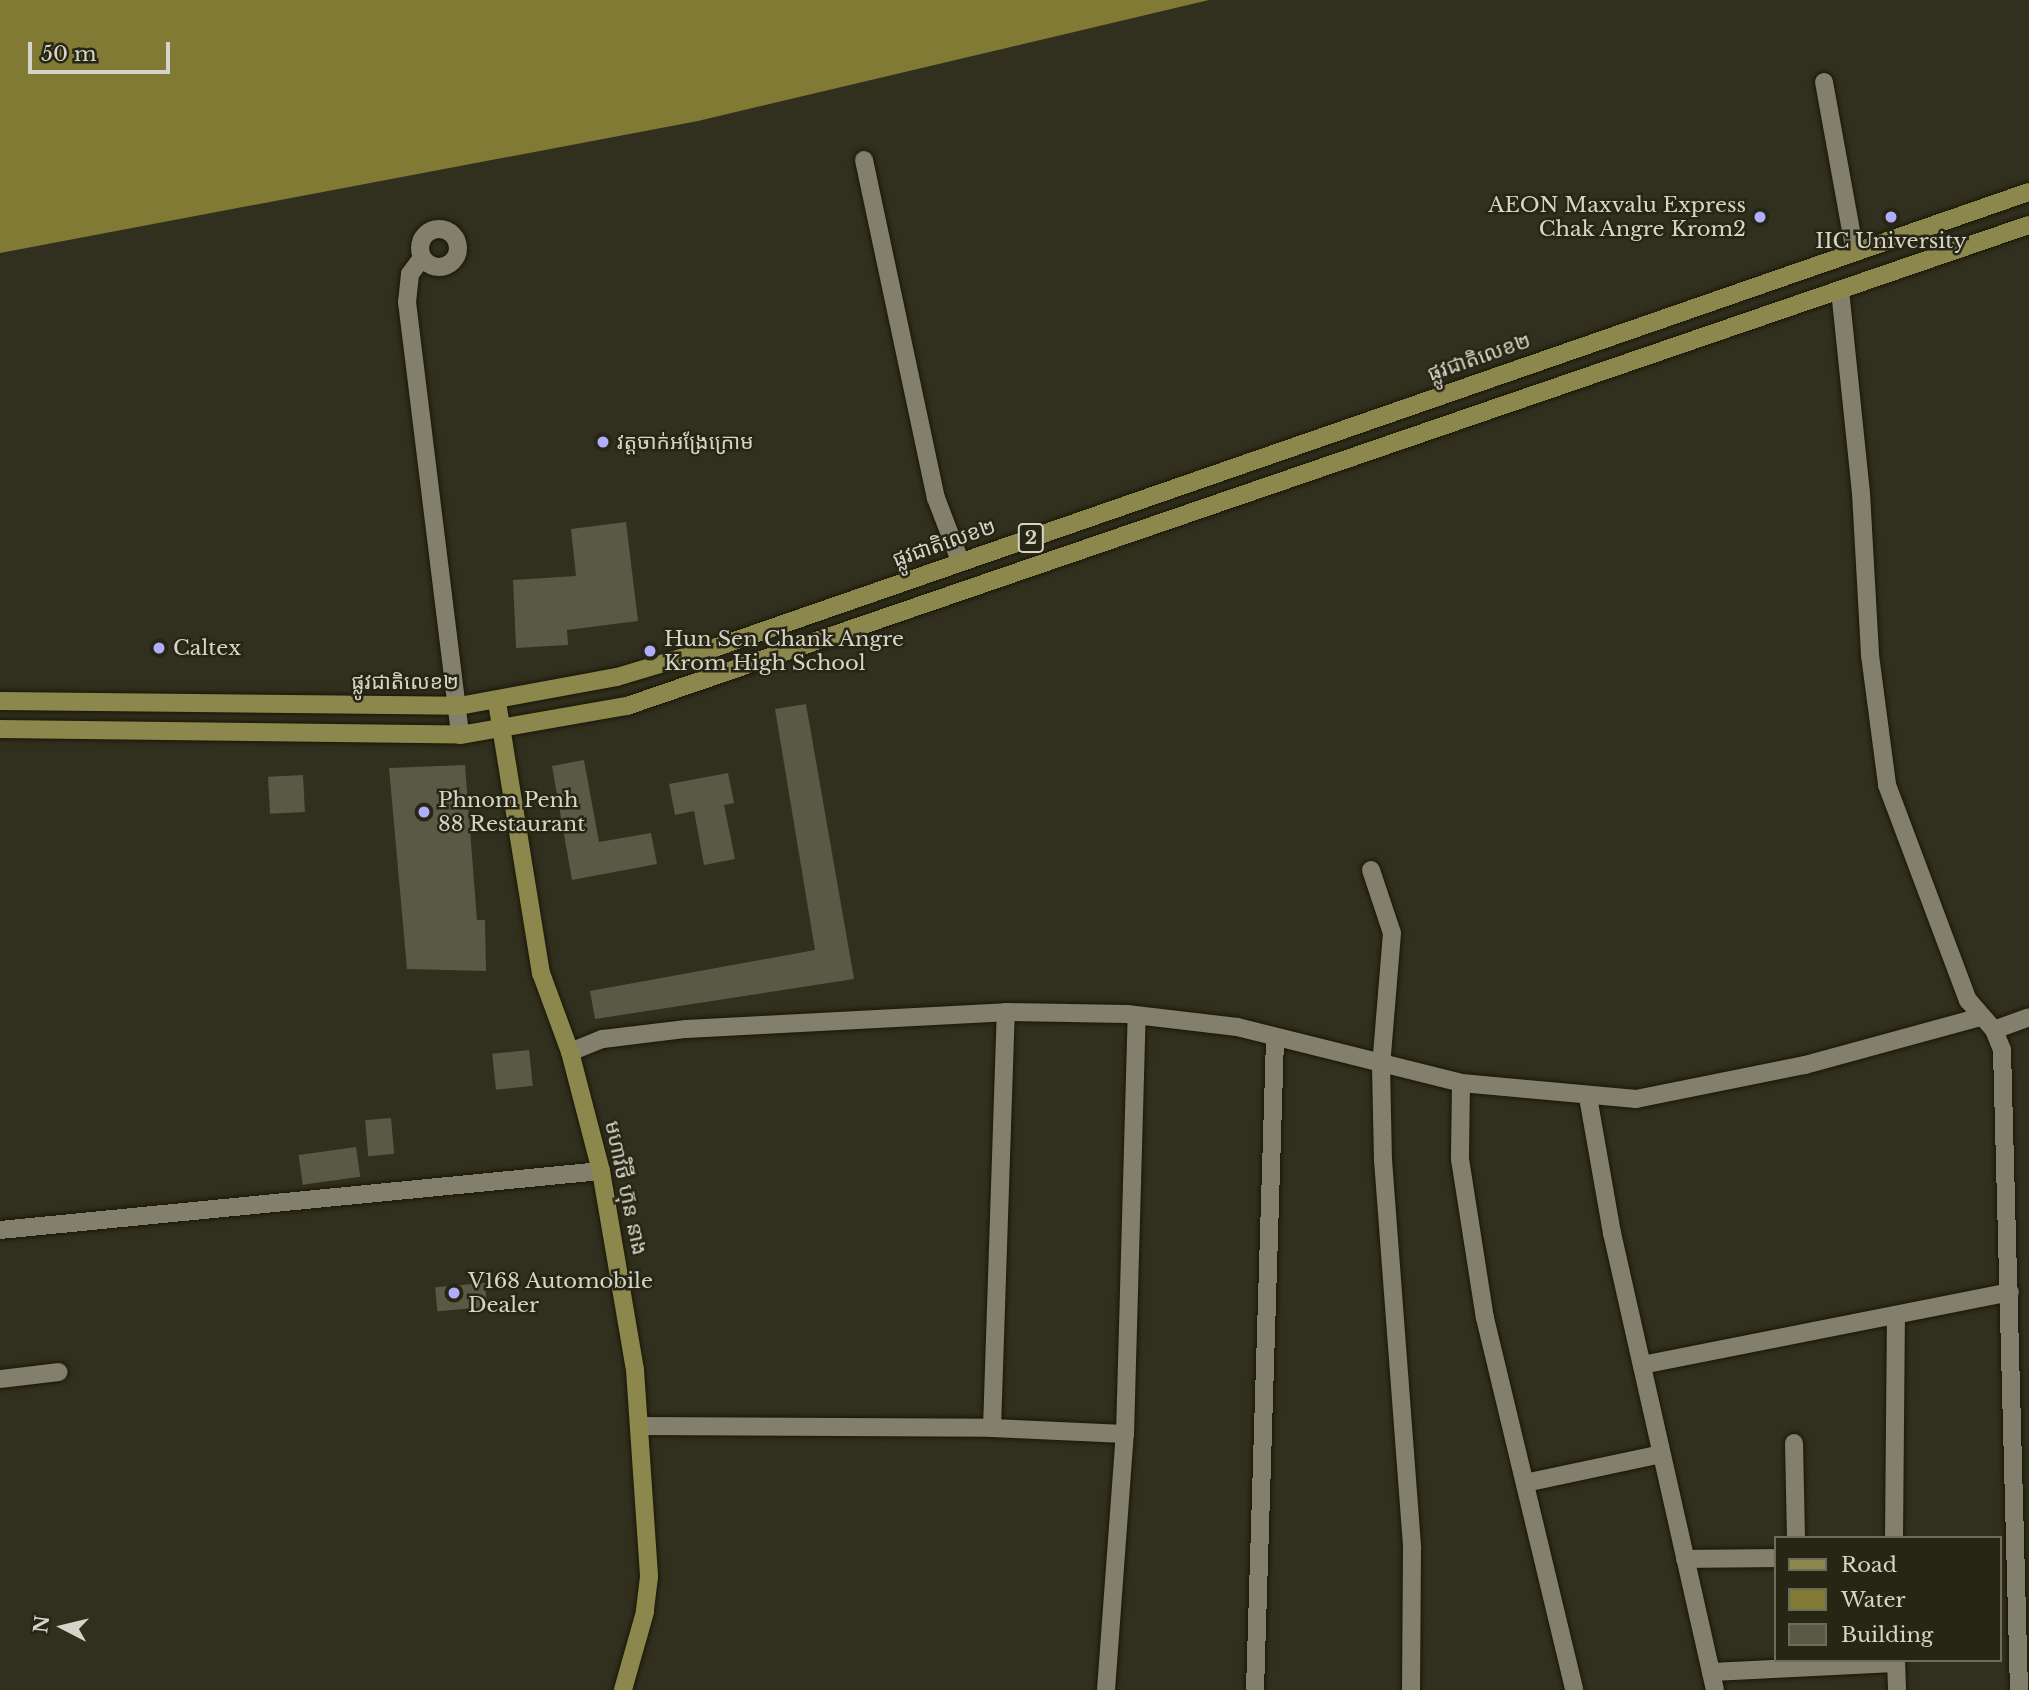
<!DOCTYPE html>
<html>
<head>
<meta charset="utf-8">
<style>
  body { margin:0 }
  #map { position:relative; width:2029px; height:1690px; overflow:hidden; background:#312f1d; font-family:"Libre Baskerville","Noto Sans Khmer",serif }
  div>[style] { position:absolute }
  .water>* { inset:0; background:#817a35 }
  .building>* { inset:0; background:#5a5945; transform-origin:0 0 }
  .roads { filter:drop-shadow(0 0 2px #191706) drop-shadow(0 0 2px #191706) }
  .minor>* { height:18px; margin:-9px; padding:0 9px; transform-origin:9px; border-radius:9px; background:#82806c }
  .minor>.ring { margin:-9px; padding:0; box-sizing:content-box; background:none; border:18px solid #82806c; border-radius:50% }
  .primary>* { height:18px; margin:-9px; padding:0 9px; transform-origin:9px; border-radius:9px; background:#8c874c }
  .dots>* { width:19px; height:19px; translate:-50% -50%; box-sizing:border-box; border:4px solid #272514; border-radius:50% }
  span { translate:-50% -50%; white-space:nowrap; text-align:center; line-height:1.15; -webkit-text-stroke:5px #272514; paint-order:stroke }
  .shield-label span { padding:2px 5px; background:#272514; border:2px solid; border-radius:5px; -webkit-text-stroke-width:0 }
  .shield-label { font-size:19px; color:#d4d4c8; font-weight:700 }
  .poi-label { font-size:21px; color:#d4d4c8 }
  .right { translate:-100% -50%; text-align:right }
  .left { translate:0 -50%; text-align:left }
  .street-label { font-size:21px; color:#d4d4c8 }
  .legend { position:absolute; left:1774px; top:1536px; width:228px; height:126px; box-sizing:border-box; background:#272514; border:2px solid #6c6b5c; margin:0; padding:9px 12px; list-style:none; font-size:21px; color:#d4d4c8 }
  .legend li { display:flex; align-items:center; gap:14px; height:35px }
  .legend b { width:35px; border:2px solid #6c6b5c }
  .north { position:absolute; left:28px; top:1592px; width:70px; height:70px; -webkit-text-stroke:5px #272514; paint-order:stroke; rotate:277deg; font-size:19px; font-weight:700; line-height:28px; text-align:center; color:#d4d4c8 }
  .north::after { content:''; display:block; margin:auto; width:24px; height:32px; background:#d4d4c8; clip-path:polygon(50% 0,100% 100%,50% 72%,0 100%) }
  .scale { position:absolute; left:28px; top:42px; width:142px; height:32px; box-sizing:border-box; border:4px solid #d4d4c8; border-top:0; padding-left:9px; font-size:21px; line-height:24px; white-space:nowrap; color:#d4d4c8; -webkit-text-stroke:5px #272514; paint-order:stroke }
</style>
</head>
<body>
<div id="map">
  <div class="water">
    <div style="clip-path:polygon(0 0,1209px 0,698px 121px,0 253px)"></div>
  </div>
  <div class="building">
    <div style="clip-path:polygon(626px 522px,638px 621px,567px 630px,568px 645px,516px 648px,513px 580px,576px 576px,571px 529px)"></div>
    <div style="clip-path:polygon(806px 704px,854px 979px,595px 1019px,590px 991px,815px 950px,775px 709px)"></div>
    <div style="clip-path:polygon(584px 760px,599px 842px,651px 833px,657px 864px,572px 880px,552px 766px)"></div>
    <div style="clip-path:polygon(465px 765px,477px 920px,485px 920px,486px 971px,407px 969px,389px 768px)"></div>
    <div style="clip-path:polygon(728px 773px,734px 803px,724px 805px,735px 859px,704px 865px,694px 811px,675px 815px,669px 784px)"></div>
    <div style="left:303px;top:775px;width:37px;height:35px;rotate:87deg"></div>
    <div style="left:529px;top:1050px;width:36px;height:37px;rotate:84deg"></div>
    <div style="left:391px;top:1118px;width:36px;height:26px;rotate:85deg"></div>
    <div style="left:356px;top:1147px;width:30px;height:58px;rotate:82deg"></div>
    <div style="left:485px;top:1283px;width:24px;height:50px;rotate:85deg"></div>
  </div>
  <div class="roads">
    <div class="minor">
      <div style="left:1824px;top:82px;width:173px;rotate:79.7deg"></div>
      <div style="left:864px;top:160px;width:346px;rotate:78deg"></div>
      <div style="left:936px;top:498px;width:67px;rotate:69.1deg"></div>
      <div class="ring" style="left:420px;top:229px;width:20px;height:20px"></div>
      <div style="left:422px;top:258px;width:20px;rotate:127deg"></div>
      <div style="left:410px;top:274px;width:28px;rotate:96deg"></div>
      <div style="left:407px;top:302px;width:436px;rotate:83deg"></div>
      <div style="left:1840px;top:290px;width:204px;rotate:84.1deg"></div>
      <div style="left:1861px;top:493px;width:162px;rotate:86.8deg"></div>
      <div style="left:1870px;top:655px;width:131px;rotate:82.5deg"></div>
      <div style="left:1887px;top:785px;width:230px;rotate:69.4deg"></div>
      <div style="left:1968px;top:1000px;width:40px;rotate:49deg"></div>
      <div style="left:1994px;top:1030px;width:22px;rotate:68deg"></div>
      <div style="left:2002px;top:1050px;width:640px;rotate:88.48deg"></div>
      <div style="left:1371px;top:870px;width:66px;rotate:71.6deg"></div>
      <div style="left:1392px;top:933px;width:133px;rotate:94.7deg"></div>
      <div style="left:1381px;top:1066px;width:94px;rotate:88.8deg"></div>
      <div style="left:1383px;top:1160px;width:390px;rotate:85.7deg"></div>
      <div style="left:1412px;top:1549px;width:141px;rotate:90.4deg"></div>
      <div style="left:1994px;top:1030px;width:37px;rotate:-20deg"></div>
      <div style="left:570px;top:1052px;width:35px;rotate:-22deg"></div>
      <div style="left:603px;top:1039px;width:84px;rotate:-6.9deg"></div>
      <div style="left:686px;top:1029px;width:320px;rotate:-3deg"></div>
      <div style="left:1006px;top:1012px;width:121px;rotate:0.9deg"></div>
      <div style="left:1127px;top:1014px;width:111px;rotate:6.7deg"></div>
      <div style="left:1237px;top:1027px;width:231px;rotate:14deg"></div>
      <div style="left:1461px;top:1083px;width:176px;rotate:5.2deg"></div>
      <div style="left:1636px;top:1099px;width:172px;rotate:-11.4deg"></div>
      <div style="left:1805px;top:1065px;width:182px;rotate:-15.3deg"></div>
      <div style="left:1461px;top:1083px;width:76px;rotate:90.8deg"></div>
      <div style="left:1460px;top:1159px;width:161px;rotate:81.1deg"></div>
      <div style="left:1485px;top:1318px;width:382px;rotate:76.5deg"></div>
      <div style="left:1588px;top:1097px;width:138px;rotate:80deg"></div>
      <div style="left:1612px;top:1233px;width:468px;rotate:77.3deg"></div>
      <div style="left:0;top:1230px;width:604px;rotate:-5.61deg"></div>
      <div style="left:1642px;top:1365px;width:375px;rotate:-11.2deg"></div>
      <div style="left:0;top:1379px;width:59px;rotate:-6.8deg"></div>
      <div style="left:640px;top:1426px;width:352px;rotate:0.3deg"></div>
      <div style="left:992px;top:1428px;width:133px;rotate:2.6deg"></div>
      <div style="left:992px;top:1428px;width:416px;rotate:-88.1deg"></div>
      <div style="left:1794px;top:1443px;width:95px;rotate:88.8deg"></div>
      <div style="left:1525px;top:1483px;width:139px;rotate:-12deg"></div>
      <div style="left:1894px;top:1538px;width:223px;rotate:-89.5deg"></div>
      <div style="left:1685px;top:1559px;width:90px;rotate:-0.6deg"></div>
      <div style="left:1896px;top:1660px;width:30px;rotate:88deg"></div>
      <div style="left:1711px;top:1672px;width:185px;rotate:-2.8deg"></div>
      <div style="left:1106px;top:1690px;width:257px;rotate:-85.8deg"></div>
      <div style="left:1125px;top:1434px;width:418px;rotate:-88.4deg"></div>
      <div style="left:1255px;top:1690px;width:651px;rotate:-88.24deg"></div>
    </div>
    <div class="primary">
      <div style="left:0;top:701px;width:459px;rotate:0.6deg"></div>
      <div style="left:459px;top:706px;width:161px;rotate:-10.4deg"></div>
      <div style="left:617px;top:677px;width:104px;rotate:-16.7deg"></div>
      <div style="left:717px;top:647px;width:1389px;rotate:-19.13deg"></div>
      <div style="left:497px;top:702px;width:275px;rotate:80.8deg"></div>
      <div style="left:541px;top:973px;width:84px;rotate:69.8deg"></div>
      <div style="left:570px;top:1052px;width:123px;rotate:75.4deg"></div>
      <div style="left:601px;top:1171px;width:202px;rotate:80.3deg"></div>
      <div style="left:635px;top:1370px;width:207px;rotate:86.1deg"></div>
      <div style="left:649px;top:1577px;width:35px;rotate:97deg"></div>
      <div style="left:645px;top:1612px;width:81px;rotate:105.8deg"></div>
      <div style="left:0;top:729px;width:460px;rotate:0.7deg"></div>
      <div style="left:460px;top:735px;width:169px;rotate:-9.9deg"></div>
      <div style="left:627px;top:706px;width:1482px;rotate:-18.94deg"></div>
    </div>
  </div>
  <div class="dots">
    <div style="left:1760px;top:217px;background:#afaefa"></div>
    <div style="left:1891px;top:217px;background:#afaefa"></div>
    <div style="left:603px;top:442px;background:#afaefa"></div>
    <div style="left:159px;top:648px;background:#afaefa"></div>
    <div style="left:650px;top:651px;background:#afaefa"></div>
    <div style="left:424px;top:812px;background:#afaefa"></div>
    <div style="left:454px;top:1293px;background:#afaefa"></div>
  </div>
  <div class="shield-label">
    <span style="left:1031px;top:538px">2</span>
  </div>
  <div class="poi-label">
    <span class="right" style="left:1746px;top:217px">AEON Maxvalu Express<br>Chak Angre Krom2</span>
    <span style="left:1891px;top:241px">IIC University</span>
    <span class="left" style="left:617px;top:442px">វត្តចាក់អង្រែក្រោម</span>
    <span class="left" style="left:664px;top:651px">Hun Sen Chank Angre<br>Krom High School</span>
    <span class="left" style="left:173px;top:648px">Caltex</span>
    <span class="left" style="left:438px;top:812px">Phnom Penh<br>88 Restaurant</span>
    <span class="left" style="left:468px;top:1293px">V168 Automobile<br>Dealer</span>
  </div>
  <div class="street-label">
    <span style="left:1479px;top:357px;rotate:-19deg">ផ្លូវជាតិលេខ២</span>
    <span style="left:944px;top:543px;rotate:-19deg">ផ្លូវជាតិលេខ២</span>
    <span style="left:405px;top:682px">ផ្លូវជាតិលេខ២</span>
    <span style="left:626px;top:1188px;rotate:78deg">មហាវិថី ហ៊ុន នាង</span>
  </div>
  <ul class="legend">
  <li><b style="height:9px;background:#8c874c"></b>Road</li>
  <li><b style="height:19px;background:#817a35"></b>Water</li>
  <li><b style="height:19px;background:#5a5945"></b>Building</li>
  </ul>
  <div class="north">N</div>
  <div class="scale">50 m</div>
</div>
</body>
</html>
